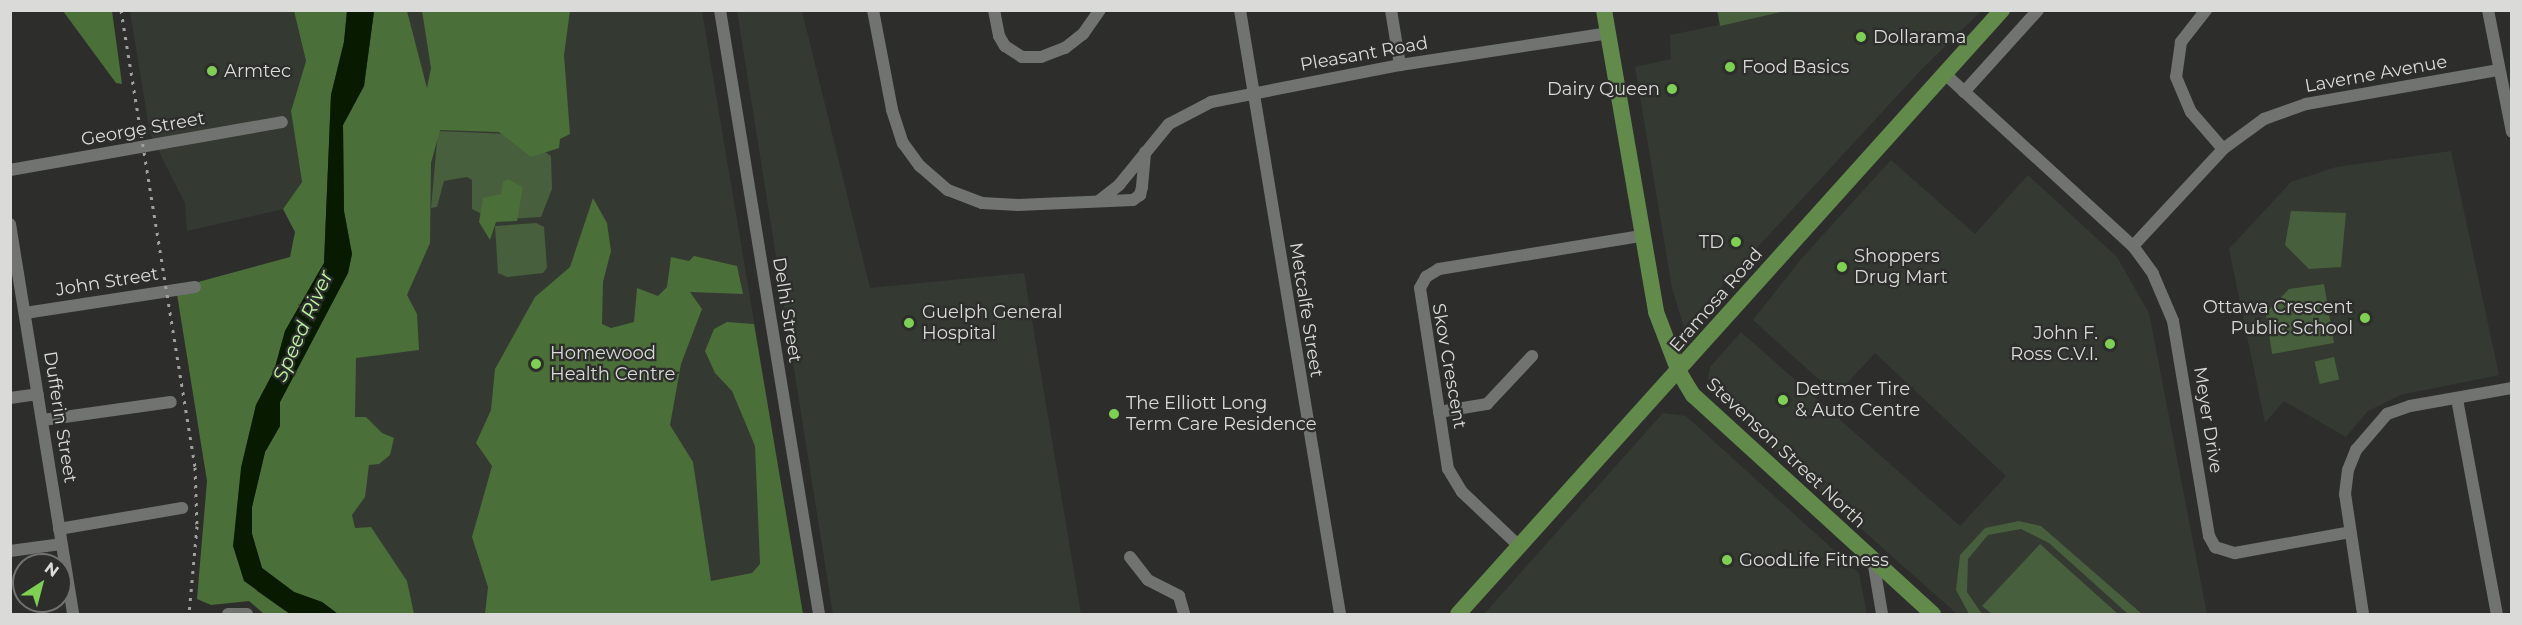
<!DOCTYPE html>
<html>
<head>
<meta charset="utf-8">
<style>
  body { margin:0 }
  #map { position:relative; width:2522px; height:625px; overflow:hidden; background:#2d2e2c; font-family:Montserrat,sans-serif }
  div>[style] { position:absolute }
  .built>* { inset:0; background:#343932 }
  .green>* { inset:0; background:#475f3c; transform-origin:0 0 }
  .forest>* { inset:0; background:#4a6f38 }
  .water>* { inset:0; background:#081b01 }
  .minor>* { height:12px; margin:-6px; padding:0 6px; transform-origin:6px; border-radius:6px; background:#717370 }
  .major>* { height:16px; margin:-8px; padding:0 8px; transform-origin:8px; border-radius:8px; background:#628b4b }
  .rail>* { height:3px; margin-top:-1.5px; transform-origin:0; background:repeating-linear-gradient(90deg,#a0a19f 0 3px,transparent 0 9px) }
  .dots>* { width:16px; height:16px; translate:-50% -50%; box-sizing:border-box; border:3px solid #2d2e2c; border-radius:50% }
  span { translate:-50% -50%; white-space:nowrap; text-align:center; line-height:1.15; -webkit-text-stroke:4.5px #2d2e2c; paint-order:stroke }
  .poi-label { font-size:18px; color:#dadbd9 }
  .left { translate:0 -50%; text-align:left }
  .right { translate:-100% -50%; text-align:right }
  .street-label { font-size:18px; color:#dadbd9 }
  .water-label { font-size:20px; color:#bbf4a2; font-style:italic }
  .frame { position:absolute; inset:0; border:12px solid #dadbd9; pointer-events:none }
  .north { position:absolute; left:12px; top:553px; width:60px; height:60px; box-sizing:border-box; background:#2d2e2c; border:2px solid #727371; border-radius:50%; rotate:36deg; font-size:16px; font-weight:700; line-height:24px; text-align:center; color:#dadbd9 }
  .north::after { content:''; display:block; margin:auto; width:21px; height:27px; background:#7ed053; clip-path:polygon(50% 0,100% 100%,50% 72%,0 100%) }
</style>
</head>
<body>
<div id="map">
  <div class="built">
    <div style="clip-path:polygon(130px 11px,294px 11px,306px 61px,291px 111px,302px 182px,283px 209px,187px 231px,185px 203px,150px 134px)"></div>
    <div style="clip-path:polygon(378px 11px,702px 11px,803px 614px,344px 614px,257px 509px)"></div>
    <div style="clip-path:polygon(737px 11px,802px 11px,870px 288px,1024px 273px,1081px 614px,833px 614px)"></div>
    <div style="clip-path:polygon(1786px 11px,1981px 11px,1919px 72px,1684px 327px,1672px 288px,1635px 67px,1671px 59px,1670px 35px)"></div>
    <div style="clip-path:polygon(2451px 151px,2499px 375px,2400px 395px,2368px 411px,2346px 437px,2284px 401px,2265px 423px,2229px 249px,2291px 182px,2336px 167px)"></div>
    <div style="clip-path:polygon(1891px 160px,1975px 234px,2028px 175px,2117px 257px,2149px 313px,2207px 614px,1957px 614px,1777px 454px,1713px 391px,1708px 378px,1710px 367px,1741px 332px,1960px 526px,2006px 476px,1875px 353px,1836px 395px,1753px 320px,1802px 258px)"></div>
    <div style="clip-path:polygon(1663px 413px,1686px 416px,1859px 573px,1867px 614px,1484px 614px)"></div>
  </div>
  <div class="green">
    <div style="clip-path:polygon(1717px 10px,1786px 10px,1786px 11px,1720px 26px)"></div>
    <div style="clip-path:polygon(438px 131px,509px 134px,545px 152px,551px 156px,552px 189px,541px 217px,494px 220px,472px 209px,472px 180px,467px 177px,444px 181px,437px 207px,431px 208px)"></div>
    <div style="clip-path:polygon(2291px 211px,2346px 213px,2341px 267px,2309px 269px,2285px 245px)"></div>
    <div style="clip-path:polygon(536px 223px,544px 227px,547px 268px,543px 273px,507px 277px,498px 273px,495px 226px)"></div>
    <div style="clip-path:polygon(2324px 284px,2334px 343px,2272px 354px,2266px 313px,2289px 289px)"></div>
    <div style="left:2334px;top:357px;width:23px;height:20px;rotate:77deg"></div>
    <div style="clip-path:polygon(2019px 521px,2041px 526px,2142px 614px,2128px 614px,2049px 543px,2021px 529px,1988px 535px,1968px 559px,1967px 592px,1982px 614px,1969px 614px,1956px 590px,1960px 555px,1985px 528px)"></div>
    <div style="clip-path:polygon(2040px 544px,2118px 614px,1992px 614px,1982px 606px)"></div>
  </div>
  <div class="forest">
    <div style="clip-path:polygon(63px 11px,112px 11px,122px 84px,116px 83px)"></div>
    <div style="clip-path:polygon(294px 11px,347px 11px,344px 42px,331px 95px,324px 263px,285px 331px,274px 371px,256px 405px,241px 468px,257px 591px,290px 614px,264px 614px,249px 601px,211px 605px,197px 599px,207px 481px,176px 288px,290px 257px,295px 232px,283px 209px,302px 182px,291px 111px,306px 61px)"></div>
    <div style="clip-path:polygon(374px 11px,407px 11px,427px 88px,431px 68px,422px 11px,570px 11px,564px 55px,570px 134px,560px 139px,559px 148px,531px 157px,499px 132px,440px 130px,431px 163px,430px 243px,407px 295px,417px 314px,419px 350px,356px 358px,355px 417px,366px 417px,382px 433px,394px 438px,390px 455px,379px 464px,369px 465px,365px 497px,352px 515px,355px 528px,371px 527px,407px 581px,414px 614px,338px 614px,322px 602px,294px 592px,262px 568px,252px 534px,252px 507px,265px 452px,280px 426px,280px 402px,348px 273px,352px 254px,344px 211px,343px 125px,364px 86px)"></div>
    <div style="clip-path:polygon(508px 179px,523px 187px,517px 221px,496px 222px,490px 240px,479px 222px,483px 198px,501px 194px,503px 182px)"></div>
    <div style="clip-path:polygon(593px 198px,607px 223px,611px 251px,603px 282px,602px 324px,611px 328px,634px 322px,637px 288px,658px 296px,667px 287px,671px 257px,689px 261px,694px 256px,737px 266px,743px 294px,690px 292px,702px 309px,681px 364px,670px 425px,693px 462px,711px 581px,752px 573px,760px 564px,755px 446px,732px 391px,715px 373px,705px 351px,714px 329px,727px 322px,754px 324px,803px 614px,485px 614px,488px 587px,472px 537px,492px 466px,476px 443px,491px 410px,495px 369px,535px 297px,570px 267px)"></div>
  </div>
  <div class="water">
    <div style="clip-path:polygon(347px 11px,374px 11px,364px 86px,343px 125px,344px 211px,352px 254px,348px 273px,280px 402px,280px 426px,265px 452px,252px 507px,252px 534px,262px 568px,294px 592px,322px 602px,338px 614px,290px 614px,244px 581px,233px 546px,241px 468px,256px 405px,274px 371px,285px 331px,324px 263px,331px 95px,344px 42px)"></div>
  </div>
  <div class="minor">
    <div style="left:720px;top:10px;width:612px;rotate:80.69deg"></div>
    <div style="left:873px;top:10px;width:102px;rotate:79.2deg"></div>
    <div style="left:892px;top:110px;width:35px;rotate:72deg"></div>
    <div style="left:903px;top:143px;width:29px;rotate:54deg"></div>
    <div style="left:920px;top:166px;width:37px;rotate:41deg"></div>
    <div style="left:948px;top:190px;width:36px;rotate:21deg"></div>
    <div style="left:982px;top:203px;width:36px;rotate:3deg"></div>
    <div style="left:1018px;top:205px;width:115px;rotate:-2.5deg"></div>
    <div style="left:1133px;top:200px;width:9px;rotate:-36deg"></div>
    <div style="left:1140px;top:195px;width:8px;rotate:-76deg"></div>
    <div style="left:1142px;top:187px;width:35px;rotate:-85deg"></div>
    <div style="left:994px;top:10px;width:26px;rotate:79deg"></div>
    <div style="left:999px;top:36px;width:12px;rotate:59deg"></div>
    <div style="left:1005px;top:46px;width:20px;rotate:33deg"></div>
    <div style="left:1022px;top:57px;width:19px"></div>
    <div style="left:1041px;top:57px;width:26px;rotate:-21deg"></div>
    <div style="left:1065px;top:48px;width:23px;rotate:-38deg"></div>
    <div style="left:1083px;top:34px;width:29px;rotate:-55deg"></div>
    <div style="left:1240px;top:10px;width:612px;rotate:80.6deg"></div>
    <div style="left:1391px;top:10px;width:56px;rotate:80.7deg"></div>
    <div style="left:2206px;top:10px;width:41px;rotate:128deg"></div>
    <div style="left:2181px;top:42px;width:35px;rotate:98deg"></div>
    <div style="left:2176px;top:77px;width:38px;rotate:67deg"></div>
    <div style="left:2191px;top:112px;width:49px;rotate:49.1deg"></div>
    <div style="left:2488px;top:10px;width:124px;rotate:78.9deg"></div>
    <div style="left:1945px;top:74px;width:255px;rotate:42.5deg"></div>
    <div style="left:2133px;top:246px;width:34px;rotate:54deg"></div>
    <div style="left:2153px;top:274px;width:51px;rotate:66.9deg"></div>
    <div style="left:2173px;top:321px;width:218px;rotate:80.5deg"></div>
    <div style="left:2209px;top:536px;width:13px;rotate:61deg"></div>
    <div style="left:2215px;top:547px;width:21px;rotate:17deg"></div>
    <div style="left:2235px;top:553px;width:117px;rotate:-10.3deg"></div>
    <div style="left:1964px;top:92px;width:110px;rotate:-47.9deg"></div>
    <div style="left:10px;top:170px;width:276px;rotate:-10deg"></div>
    <div style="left:1100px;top:200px;width:24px;rotate:-38deg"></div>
    <div style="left:1119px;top:185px;width:79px;rotate:-50.7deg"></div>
    <div style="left:1169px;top:124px;width:47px;rotate:-27.6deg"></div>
    <div style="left:1211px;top:102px;width:193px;rotate:-11.1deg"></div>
    <div style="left:1400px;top:65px;width:210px;rotate:-8.7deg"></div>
    <div style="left:10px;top:224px;width:395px;rotate:80.8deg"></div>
    <div style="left:2133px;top:246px;width:132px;rotate:-47.1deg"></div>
    <div style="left:2223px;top:149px;width:51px;rotate:-36.2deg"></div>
    <div style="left:2264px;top:119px;width:45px;rotate:-19.7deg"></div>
    <div style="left:2306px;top:104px;width:196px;rotate:-10deg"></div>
    <div style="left:25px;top:313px;width:172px;rotate:-8.7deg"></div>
    <div style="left:10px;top:398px;width:28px;rotate:-8deg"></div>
    <div style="left:2457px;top:399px;width:219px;rotate:79.5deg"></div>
    <div style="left:1439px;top:412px;width:49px;rotate:-9.5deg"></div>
    <div style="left:1487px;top:404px;width:66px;rotate:-46.8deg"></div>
    <div style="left:43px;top:420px;width:129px;rotate:-8deg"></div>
    <div style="left:59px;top:529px;width:125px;rotate:-9.7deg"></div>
    <div style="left:1519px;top:546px;width:79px;rotate:-136.5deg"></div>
    <div style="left:1462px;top:492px;width:27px;rotate:-121deg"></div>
    <div style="left:1448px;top:469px;width:183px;rotate:-98.8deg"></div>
    <div style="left:1420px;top:288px;width:13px;rotate:-61deg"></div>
    <div style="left:1426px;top:277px;width:15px;rotate:-32deg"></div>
    <div style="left:1439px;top:269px;width:205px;rotate:-9.3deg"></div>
    <div style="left:10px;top:551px;width:51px;rotate:-7.8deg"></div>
    <div style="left:1130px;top:557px;width:29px;rotate:52deg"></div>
    <div style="left:1148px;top:580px;width:35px;rotate:27deg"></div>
    <div style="left:1179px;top:596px;width:19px;rotate:74deg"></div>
    <div style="left:1873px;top:560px;width:55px;rotate:80.5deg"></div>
    <div style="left:228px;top:614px;width:19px"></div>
    <div style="left:2363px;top:614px;width:121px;rotate:-98.5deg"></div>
    <div style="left:2345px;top:494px;width:24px;rotate:-83deg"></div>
    <div style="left:2348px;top:470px;width:22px;rotate:-68deg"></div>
    <div style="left:2356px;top:450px;width:48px;rotate:-49.3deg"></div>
    <div style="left:2387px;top:414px;width:24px;rotate:-19deg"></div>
    <div style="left:2410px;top:406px;width:104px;rotate:-10deg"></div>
  </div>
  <div class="major">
    <div style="left:1604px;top:10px;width:306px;rotate:80.2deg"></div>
    <div style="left:1656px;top:312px;width:64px;rotate:69deg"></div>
    <div style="left:1679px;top:372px;width:27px;rotate:59deg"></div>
    <div style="left:1693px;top:395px;width:325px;rotate:42.4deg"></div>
    <div style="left:1458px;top:614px;width:813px;rotate:-47.99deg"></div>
  </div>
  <div class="rail">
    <div style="left:121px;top:10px;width:463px;rotate:80.8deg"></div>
    <div style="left:195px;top:467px;width:59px;rotate:88.1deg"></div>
    <div style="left:197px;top:526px;width:88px;rotate:95.2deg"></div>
  </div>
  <div class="dots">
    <div style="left:1861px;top:37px;background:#7ed053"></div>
    <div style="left:1730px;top:67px;background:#7ed053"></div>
    <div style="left:212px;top:71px;background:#7ed053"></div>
    <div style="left:1672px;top:89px;background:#7ed053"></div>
    <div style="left:1736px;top:242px;background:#7ed053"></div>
    <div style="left:1842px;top:267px;background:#7ed053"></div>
    <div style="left:2365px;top:318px;background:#7ed053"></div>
    <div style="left:909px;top:323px;background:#7ed053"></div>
    <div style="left:2110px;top:344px;background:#7ed053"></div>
    <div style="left:536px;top:364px;background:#7ed053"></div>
    <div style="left:1783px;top:400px;background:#7ed053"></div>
    <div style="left:1114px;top:414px;background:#7ed053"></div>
    <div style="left:1727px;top:560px;background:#7ed053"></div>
  </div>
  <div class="poi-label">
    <span class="left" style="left:1873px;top:37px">Dollarama</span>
    <span class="left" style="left:1742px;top:67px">Food Basics</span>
    <span class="left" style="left:224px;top:71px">Armtec</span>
    <span class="right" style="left:1660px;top:89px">Dairy Queen</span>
    <span class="right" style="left:1724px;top:242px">TD</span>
    <span class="left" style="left:1854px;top:267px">Shoppers<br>Drug Mart</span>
    <span class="right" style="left:2353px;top:318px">Ottawa Crescent<br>Public School</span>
    <span class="left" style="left:922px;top:323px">Guelph General<br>Hospital</span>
    <span class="right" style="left:2098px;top:344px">John F.<br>Ross C.V.I.</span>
    <span class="left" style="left:550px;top:364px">Homewood<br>Health Centre</span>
    <span class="left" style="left:1795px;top:400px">Dettmer Tire<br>&amp; Auto Centre</span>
    <span class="left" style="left:1126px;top:414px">The Elliott Long<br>Term Care Residence</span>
    <span class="left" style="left:1739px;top:560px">GoodLife Fitness</span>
  </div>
  <div class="street-label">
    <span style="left:1364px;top:54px;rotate:-10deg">Pleasant Road</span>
    <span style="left:2376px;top:74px;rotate:-10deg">Laverne Avenue</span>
    <span style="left:143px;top:129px;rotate:-10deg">George Street</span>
    <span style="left:107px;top:282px;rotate:-9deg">John Street</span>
    <span style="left:1716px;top:300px;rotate:-49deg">Eramosa Road</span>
    <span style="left:787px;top:310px;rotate:81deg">Delhi Street</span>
    <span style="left:1306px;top:310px;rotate:81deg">Metcalfe Street</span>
    <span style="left:1449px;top:366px;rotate:80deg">Skov Crescent</span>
    <span style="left:60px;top:417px;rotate:81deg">Dufferin Street</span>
    <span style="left:2208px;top:420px;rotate:81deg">Meyer Drive</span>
    <span style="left:1786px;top:453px;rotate:43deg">Stevenson Street North</span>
  </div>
  <div class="water-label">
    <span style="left:303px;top:326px;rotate:-66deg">Speed River</span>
  </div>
  <div class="frame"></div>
  <div class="north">N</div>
</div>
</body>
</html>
